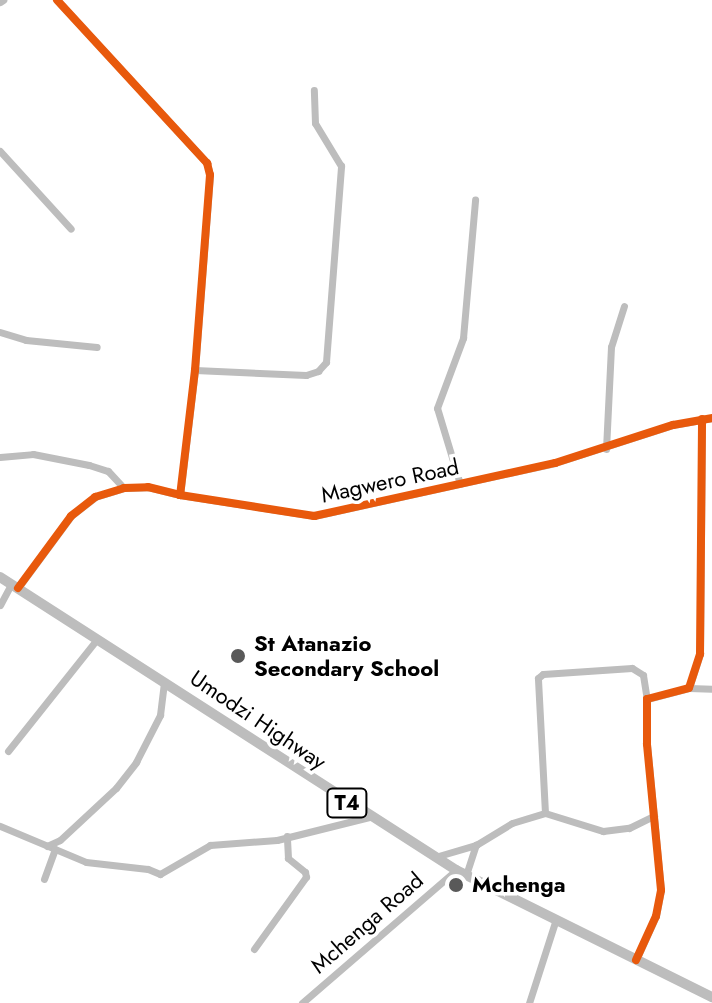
<!DOCTYPE html>
<html>
<head>
<meta charset="utf-8">
<style>
  body { margin:0 }
  #map { position:relative; width:712px; height:1003px; overflow:hidden; background:#fff; font-family:Jost,sans-serif }
  div>[style] { position:absolute }
  .minor>* { height:7px; margin:-3.5px; padding:0 3.5px; transform-origin:3.5px; border-radius:3.5px; background:#bdbdbd }
  .highway>* { height:10px; margin:-5px; padding:0 5px; transform-origin:5px; border-radius:5px; background:#bdbdbd }
  .cycleway>* { height:8px; margin:-4px; padding:0 4px; transform-origin:4px; border-radius:4px; background:#e8590c }
  .dots>* { width:22px; height:22px; translate:-50% -50%; box-sizing:border-box; border:4px solid #fff; border-radius:50% }
  span { translate:-50% -50%; white-space:nowrap; text-align:center; line-height:1.15; -webkit-text-stroke:7px #fff; paint-order:stroke }
  .shield-label span { padding:2px 6px; background:#fff; border:2px solid; border-radius:6px; -webkit-text-stroke-width:0 }
  .shield-label { font-size:20px; color:#000; font-weight:700 }
  .street-label { font-size:22px; color:#000 }
  .poi-label { font-size:22px; color:#000; font-weight:700 }
  .left { translate:0 -50%; text-align:left }
</style>
</head>
<body>
<div id="map">
  <div class="minor">
    <div style="left:57px;top:0;width:222px;rotate:47.4deg"></div>
    <div style="left:207px;top:163px;width:12px;rotate:76deg"></div>
    <div style="left:210px;top:175px;width:196px;rotate:94.4deg"></div>
    <div style="left:195px;top:370px;width:126px;rotate:96.8deg"></div>
    <div style="left:0;top:2px;width:4px;rotate:-34deg"></div>
    <div style="left:0;top:151px;width:105px;rotate:47.7deg"></div>
    <div style="left:0;top:332px;width:27px;rotate:17deg"></div>
    <div style="left:26px;top:340px;width:71px;rotate:5.6deg"></div>
    <div style="left:195px;top:370px;width:111px;rotate:2.6deg"></div>
    <div style="left:306px;top:375px;width:13px;rotate:-18deg"></div>
    <div style="left:318px;top:371px;width:12px;rotate:-48deg"></div>
    <div style="left:326px;top:362px;width:197px;rotate:-85.6deg"></div>
    <div style="left:341px;top:166px;width:50px;rotate:-121.2deg"></div>
    <div style="left:315px;top:123px;width:33px;rotate:-92deg"></div>
    <div style="left:606px;top:449px;width:102px;rotate:-87.2deg"></div>
    <div style="left:611px;top:347px;width:43px;rotate:-72.4deg"></div>
    <div style="left:0;top:457px;width:33px;rotate:-5deg"></div>
    <div style="left:33px;top:454px;width:57px;rotate:11.1deg"></div>
    <div style="left:89px;top:465px;width:20px;rotate:18deg"></div>
    <div style="left:108px;top:471px;width:23px;rotate:47deg"></div>
    <div style="left:460px;top:484px;width:79px;rotate:-106.8deg"></div>
    <div style="left:437px;top:408px;width:75px;rotate:-69.6deg"></div>
    <div style="left:463px;top:338px;width:139px;rotate:-85deg"></div>
    <div style="left:18px;top:588px;width:89px;rotate:-53.6deg"></div>
    <div style="left:71px;top:516px;width:31px;rotate:-38deg"></div>
    <div style="left:95px;top:497px;width:30px;rotate:-17deg"></div>
    <div style="left:124px;top:488px;width:24px;rotate:-2deg"></div>
    <div style="left:148px;top:487px;width:33px;rotate:14deg"></div>
    <div style="left:180px;top:495px;width:136px;rotate:8.9deg"></div>
    <div style="left:314px;top:516px;width:247px;rotate:-12.4deg"></div>
    <div style="left:555px;top:463px;width:124px;rotate:-17.9deg"></div>
    <div style="left:673px;top:425px;width:40px;rotate:-10deg"></div>
    <div style="left:0;top:605px;width:24px;rotate:-62deg"></div>
    <div style="left:689px;top:688px;width:23px;rotate:2deg"></div>
    <div style="left:8px;top:751px;width:143px;rotate:-51.5deg"></div>
    <div style="left:545px;top:813px;width:135px;rotate:-93deg"></div>
    <div style="left:538px;top:678px;width:6px;rotate:-39deg"></div>
    <div style="left:543px;top:674px;width:89px;rotate:-3.9deg"></div>
    <div style="left:632px;top:668px;width:13px;rotate:32deg"></div>
    <div style="left:643px;top:675px;width:24px;rotate:81deg"></div>
    <div style="left:0;top:826px;width:93px;rotate:22.7deg"></div>
    <div style="left:86px;top:862px;width:62px;rotate:6.4deg"></div>
    <div style="left:148px;top:869px;width:13px;rotate:23deg"></div>
    <div style="left:160px;top:874px;width:58px;rotate:-30.1deg"></div>
    <div style="left:210px;top:845px;width:67px;rotate:-4.3deg"></div>
    <div style="left:277px;top:840px;width:95px;rotate:-14deg"></div>
    <div style="left:47px;top:846px;width:14px;rotate:-25deg"></div>
    <div style="left:60px;top:840px;width:76px;rotate:-42.9deg"></div>
    <div style="left:116px;top:788px;width:33px;rotate:-52deg"></div>
    <div style="left:136px;top:762px;width:53px;rotate:-62.9deg"></div>
    <div style="left:160px;top:715px;width:33px;rotate:-83deg"></div>
    <div style="left:435px;top:857px;width:43px;rotate:-16.3deg"></div>
    <div style="left:476px;top:845px;width:42px;rotate:-31.4deg"></div>
    <div style="left:512px;top:823px;width:34px;rotate:-17deg"></div>
    <div style="left:545px;top:813px;width:61px;rotate:17.2deg"></div>
    <div style="left:603px;top:831px;width:26px;rotate:-7deg"></div>
    <div style="left:629px;top:828px;width:28px;rotate:-26deg"></div>
    <div style="left:466px;top:875px;width:32px;rotate:-72deg"></div>
    <div style="left:44px;top:879px;width:32px;rotate:-70deg"></div>
    <div style="left:254px;top:949px;width:89px;rotate:-54.2deg"></div>
    <div style="left:306px;top:877px;width:5px;rotate:-101deg"></div>
    <div style="left:305px;top:872px;width:22px;rotate:-141deg"></div>
    <div style="left:288px;top:858px;width:22px;rotate:-93deg"></div>
    <div style="left:636px;top:960px;width:48px;rotate:-65.6deg"></div>
    <div style="left:656px;top:916px;width:26px;rotate:-79deg"></div>
    <div style="left:661px;top:890px;width:147px;rotate:-95.5deg"></div>
    <div style="left:647px;top:744px;width:45px;rotate:-90deg"></div>
    <div style="left:647px;top:699px;width:43px;rotate:-14.7deg"></div>
    <div style="left:689px;top:688px;width:36px;rotate:-72deg"></div>
    <div style="left:700px;top:654px;width:235px;rotate:-89.5deg"></div>
    <div style="left:302px;top:1003px;width:203px;rotate:-40.8deg"></div>
    <div style="left:529px;top:1003px;width:85px;rotate:-72.2deg"></div>
  </div>
  <div class="highway">
    <div style="left:0;top:577px;width:542px;rotate:32.72deg"></div>
    <div style="left:456px;top:870px;width:286px;rotate:26.4deg"></div>
  </div>
  <div class="cycleway">
    <div style="left:57px;top:0;width:222px;rotate:47.4deg"></div>
    <div style="left:207px;top:163px;width:12px;rotate:76deg"></div>
    <div style="left:210px;top:175px;width:196px;rotate:94.4deg"></div>
    <div style="left:195px;top:370px;width:126px;rotate:96.8deg"></div>
    <div style="left:18px;top:588px;width:89px;rotate:-53.6deg"></div>
    <div style="left:71px;top:516px;width:31px;rotate:-38deg"></div>
    <div style="left:95px;top:497px;width:30px;rotate:-17deg"></div>
    <div style="left:124px;top:488px;width:24px;rotate:-2deg"></div>
    <div style="left:148px;top:487px;width:33px;rotate:14deg"></div>
    <div style="left:180px;top:495px;width:136px;rotate:8.9deg"></div>
    <div style="left:314px;top:516px;width:247px;rotate:-12.4deg"></div>
    <div style="left:555px;top:463px;width:124px;rotate:-17.9deg"></div>
    <div style="left:673px;top:425px;width:40px;rotate:-10deg"></div>
    <div style="left:636px;top:960px;width:48px;rotate:-65.6deg"></div>
    <div style="left:656px;top:916px;width:26px;rotate:-79deg"></div>
    <div style="left:661px;top:890px;width:147px;rotate:-95.5deg"></div>
    <div style="left:647px;top:744px;width:45px;rotate:-90deg"></div>
    <div style="left:647px;top:699px;width:43px;rotate:-14.7deg"></div>
    <div style="left:689px;top:688px;width:36px;rotate:-72deg"></div>
    <div style="left:700px;top:654px;width:235px;rotate:-89.5deg"></div>
  </div>
  <div class="dots">
    <div style="left:238px;top:656px;background:#595959"></div>
    <div style="left:456px;top:885px;background:#595959"></div>
  </div>
  <div class="shield-label">
    <span style="left:347px;top:803px">T4</span>
  </div>
  <div class="street-label">
    <span style="left:390px;top:481px;rotate:-12deg">Magwero Road</span>
    <span style="left:258px;top:720px;rotate:34deg">Umodzi Highway</span>
    <span style="left:367px;top:923px;rotate:-41deg">Mchenga Road</span>
  </div>
  <div class="poi-label">
    <span class="left" style="left:254px;top:656px">St Atanazio<br>Secondary School</span>
    <span class="left" style="left:472px;top:885px">Mchenga</span>
  </div>
</div>
</body>
</html>
